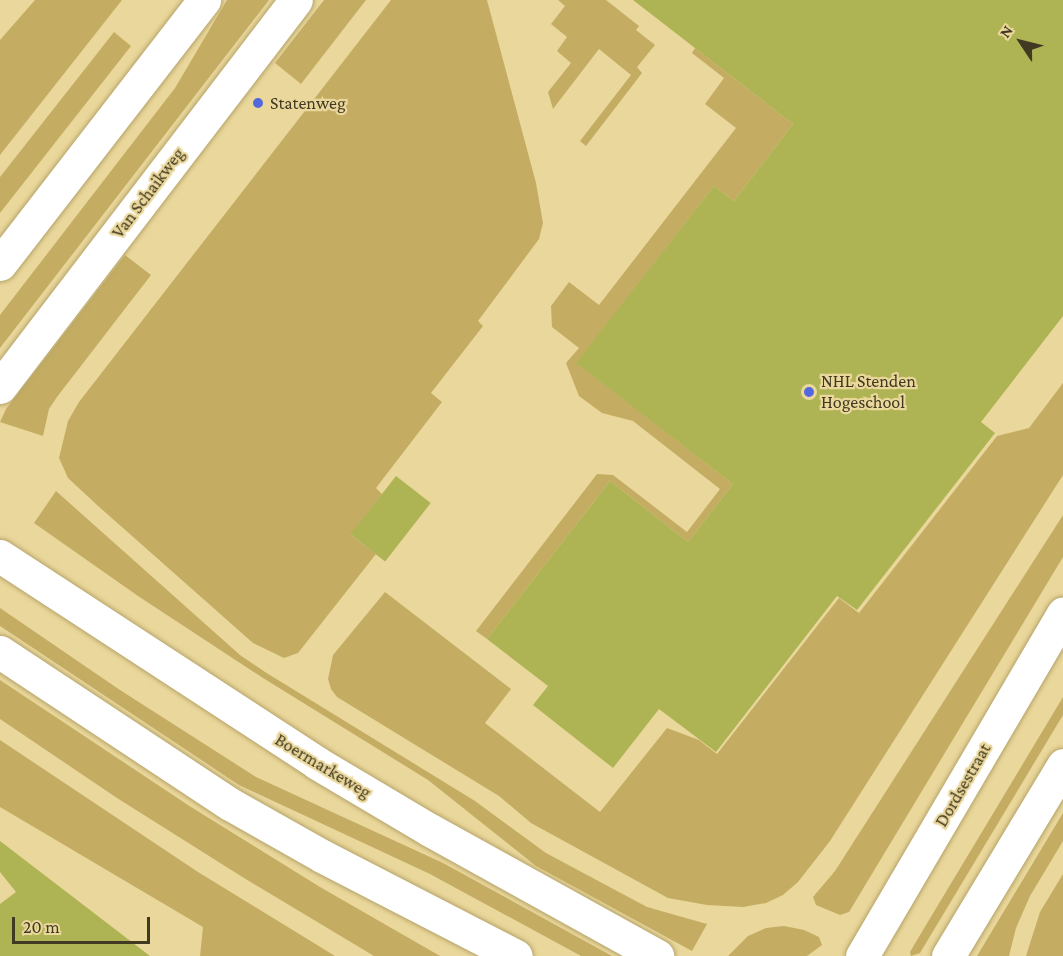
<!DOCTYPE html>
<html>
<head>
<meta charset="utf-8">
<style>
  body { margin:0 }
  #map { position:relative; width:1063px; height:956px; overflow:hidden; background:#ead79b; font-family:"Crimson Pro",serif }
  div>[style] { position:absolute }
  .green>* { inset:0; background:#c4ad63 }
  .building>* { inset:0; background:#aeb454; transform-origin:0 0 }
  .roads { filter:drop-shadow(0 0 2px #b5a369) drop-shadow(0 0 2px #b5a369) }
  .tertiary>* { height:33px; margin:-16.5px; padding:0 16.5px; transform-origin:16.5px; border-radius:16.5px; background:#fff }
  .secondary>* { height:33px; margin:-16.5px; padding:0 16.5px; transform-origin:16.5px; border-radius:16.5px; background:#fff }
  .dots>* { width:16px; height:16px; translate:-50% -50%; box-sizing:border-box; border:3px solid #ead79b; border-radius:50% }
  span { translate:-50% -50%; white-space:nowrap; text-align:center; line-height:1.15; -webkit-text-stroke:4.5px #ead79b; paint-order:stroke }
  .poi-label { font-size:18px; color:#413921 }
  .left { translate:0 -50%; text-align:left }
  .street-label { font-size:18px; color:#413921 }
  .north { position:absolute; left:991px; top:12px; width:60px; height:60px; -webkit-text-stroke:4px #ead79b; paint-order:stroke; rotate:305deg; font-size:16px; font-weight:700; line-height:24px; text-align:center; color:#413921 }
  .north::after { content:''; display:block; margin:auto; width:21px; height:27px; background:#413921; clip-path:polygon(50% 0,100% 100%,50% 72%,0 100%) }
  .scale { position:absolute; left:12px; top:917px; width:138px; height:27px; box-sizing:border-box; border:3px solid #413921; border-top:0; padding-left:8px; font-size:18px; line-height:21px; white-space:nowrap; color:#413921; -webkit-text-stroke:4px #ead79b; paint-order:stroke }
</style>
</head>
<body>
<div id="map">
  <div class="green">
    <div style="clip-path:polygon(35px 0,122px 0,0 155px,0 40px)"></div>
    <div style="clip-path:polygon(227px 0,269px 0,0 348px,0 315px,175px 88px)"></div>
    <div style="clip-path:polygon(324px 0,366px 0,301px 84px,275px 63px)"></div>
    <div style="clip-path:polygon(391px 0,487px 0,536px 183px,543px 223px,539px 239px,478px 321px,483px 326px,431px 393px,442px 402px,376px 488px,382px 494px,351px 535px,376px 554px,298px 653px,284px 658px,253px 643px,97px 505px,68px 478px,59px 458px,68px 421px,79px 402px)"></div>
    <div style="clip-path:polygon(558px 0,606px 0,639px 26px,636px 30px,655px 45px,637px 67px,642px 73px,586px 146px,580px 141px,631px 75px,599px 49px,553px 109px,548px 92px,571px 63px,557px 51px,567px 37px,551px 24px,565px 6px)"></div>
    <div style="clip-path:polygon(114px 32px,131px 46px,0 213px,0 177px)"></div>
    <div style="clip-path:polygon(695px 48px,793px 124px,734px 201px,714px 186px,577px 363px,733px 484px,688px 542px,610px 481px,487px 639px,476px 631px,597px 474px,613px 475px,687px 532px,720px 489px,633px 421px,602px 413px,579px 396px,566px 363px,579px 348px,552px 327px,551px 306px,569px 282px,599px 305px,736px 128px,705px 104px,724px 78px,692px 53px)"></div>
    <div style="clip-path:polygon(125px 255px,151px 275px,57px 397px,49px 409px,43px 436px,0 422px,6px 409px)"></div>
    <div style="clip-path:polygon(1063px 383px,1063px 475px,830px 841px,798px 882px,783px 895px,766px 903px,743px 907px,707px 905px,668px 898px,531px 823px,499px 796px,337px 697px,331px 689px,328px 679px,333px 655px,385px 592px,511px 689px,485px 723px,600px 812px,667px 728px,699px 740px,717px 754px,839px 598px,859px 613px,997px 436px,1029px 428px)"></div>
    <div style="clip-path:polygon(56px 491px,240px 655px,265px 672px,475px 801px,546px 853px,647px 907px,707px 924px,692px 951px,536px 866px,428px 780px,263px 678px,138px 596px,34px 523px)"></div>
    <div style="clip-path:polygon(1063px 515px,1063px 557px,849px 912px,840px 915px,816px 905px,813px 897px,835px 871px)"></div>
    <div style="clip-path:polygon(0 608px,120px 690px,256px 777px,443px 863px,612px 956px,581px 956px,430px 874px,239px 785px,0 626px)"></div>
    <div style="clip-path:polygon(0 680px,191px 807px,320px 887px,440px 956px,374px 956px,244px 878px,117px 798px,0 719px)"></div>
    <div style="clip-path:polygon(1063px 697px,1063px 715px,920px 953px,911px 956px,910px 952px,923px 930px)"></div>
    <div style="clip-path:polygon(0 740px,198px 872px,335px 956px,200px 956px,203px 927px,0 807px)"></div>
    <div style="clip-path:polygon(1063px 813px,1063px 841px,1030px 896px,1016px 928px,1009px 956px,977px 956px)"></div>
    <div style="clip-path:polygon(1063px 874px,1063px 956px,1026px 956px,1040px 912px)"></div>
    <div style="clip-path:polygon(784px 926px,804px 930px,819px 937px,822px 945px,807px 956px,728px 956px,748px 936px,766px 928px)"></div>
  </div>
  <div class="building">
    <div style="clip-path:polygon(633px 0,1063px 0,1063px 316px,981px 422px,995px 433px,857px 610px,837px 596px,716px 752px,659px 709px,613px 768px,533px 705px,548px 686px,487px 639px,610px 481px,688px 542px,733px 484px,576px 363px,714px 186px,734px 201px,793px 124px)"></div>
    <div style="left:396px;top:476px;width:44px;height:74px;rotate:38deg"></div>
    <div style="clip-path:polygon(0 841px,150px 956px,0 956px,0 904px,16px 892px,0 872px)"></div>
  </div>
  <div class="roads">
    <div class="tertiary">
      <div style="left:0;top:264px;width:334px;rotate:-52.3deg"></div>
      <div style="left:0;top:387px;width:487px;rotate:-52.6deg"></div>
      <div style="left:0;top:556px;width:379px;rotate:33.1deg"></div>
      <div style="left:317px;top:763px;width:131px;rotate:30.7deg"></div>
      <div style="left:430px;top:830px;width:260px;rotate:29deg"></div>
      <div style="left:0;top:652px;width:276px;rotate:33.5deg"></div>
      <div style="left:230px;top:804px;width:106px;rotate:29.5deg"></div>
      <div style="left:322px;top:856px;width:218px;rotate:27.3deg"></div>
    </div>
    <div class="secondary">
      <div style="left:862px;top:956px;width:397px;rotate:-59.6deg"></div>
      <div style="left:948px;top:956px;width:223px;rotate:-58.9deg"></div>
    </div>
  </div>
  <div class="dots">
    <div style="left:258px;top:103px;background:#5468de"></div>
    <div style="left:809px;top:392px;background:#5468de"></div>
  </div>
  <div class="poi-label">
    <span class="left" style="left:270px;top:103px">Statenweg</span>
    <span class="left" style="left:821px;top:392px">NHL Stenden<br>Hogeschool</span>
  </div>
  <div class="street-label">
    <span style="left:148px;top:193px;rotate:-53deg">Van Schaikweg</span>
    <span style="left:323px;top:766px;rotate:31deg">Boermarkeweg</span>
    <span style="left:963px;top:785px;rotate:-60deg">Dordsestraat</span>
  </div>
  <div class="north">N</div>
  <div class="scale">20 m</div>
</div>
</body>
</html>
